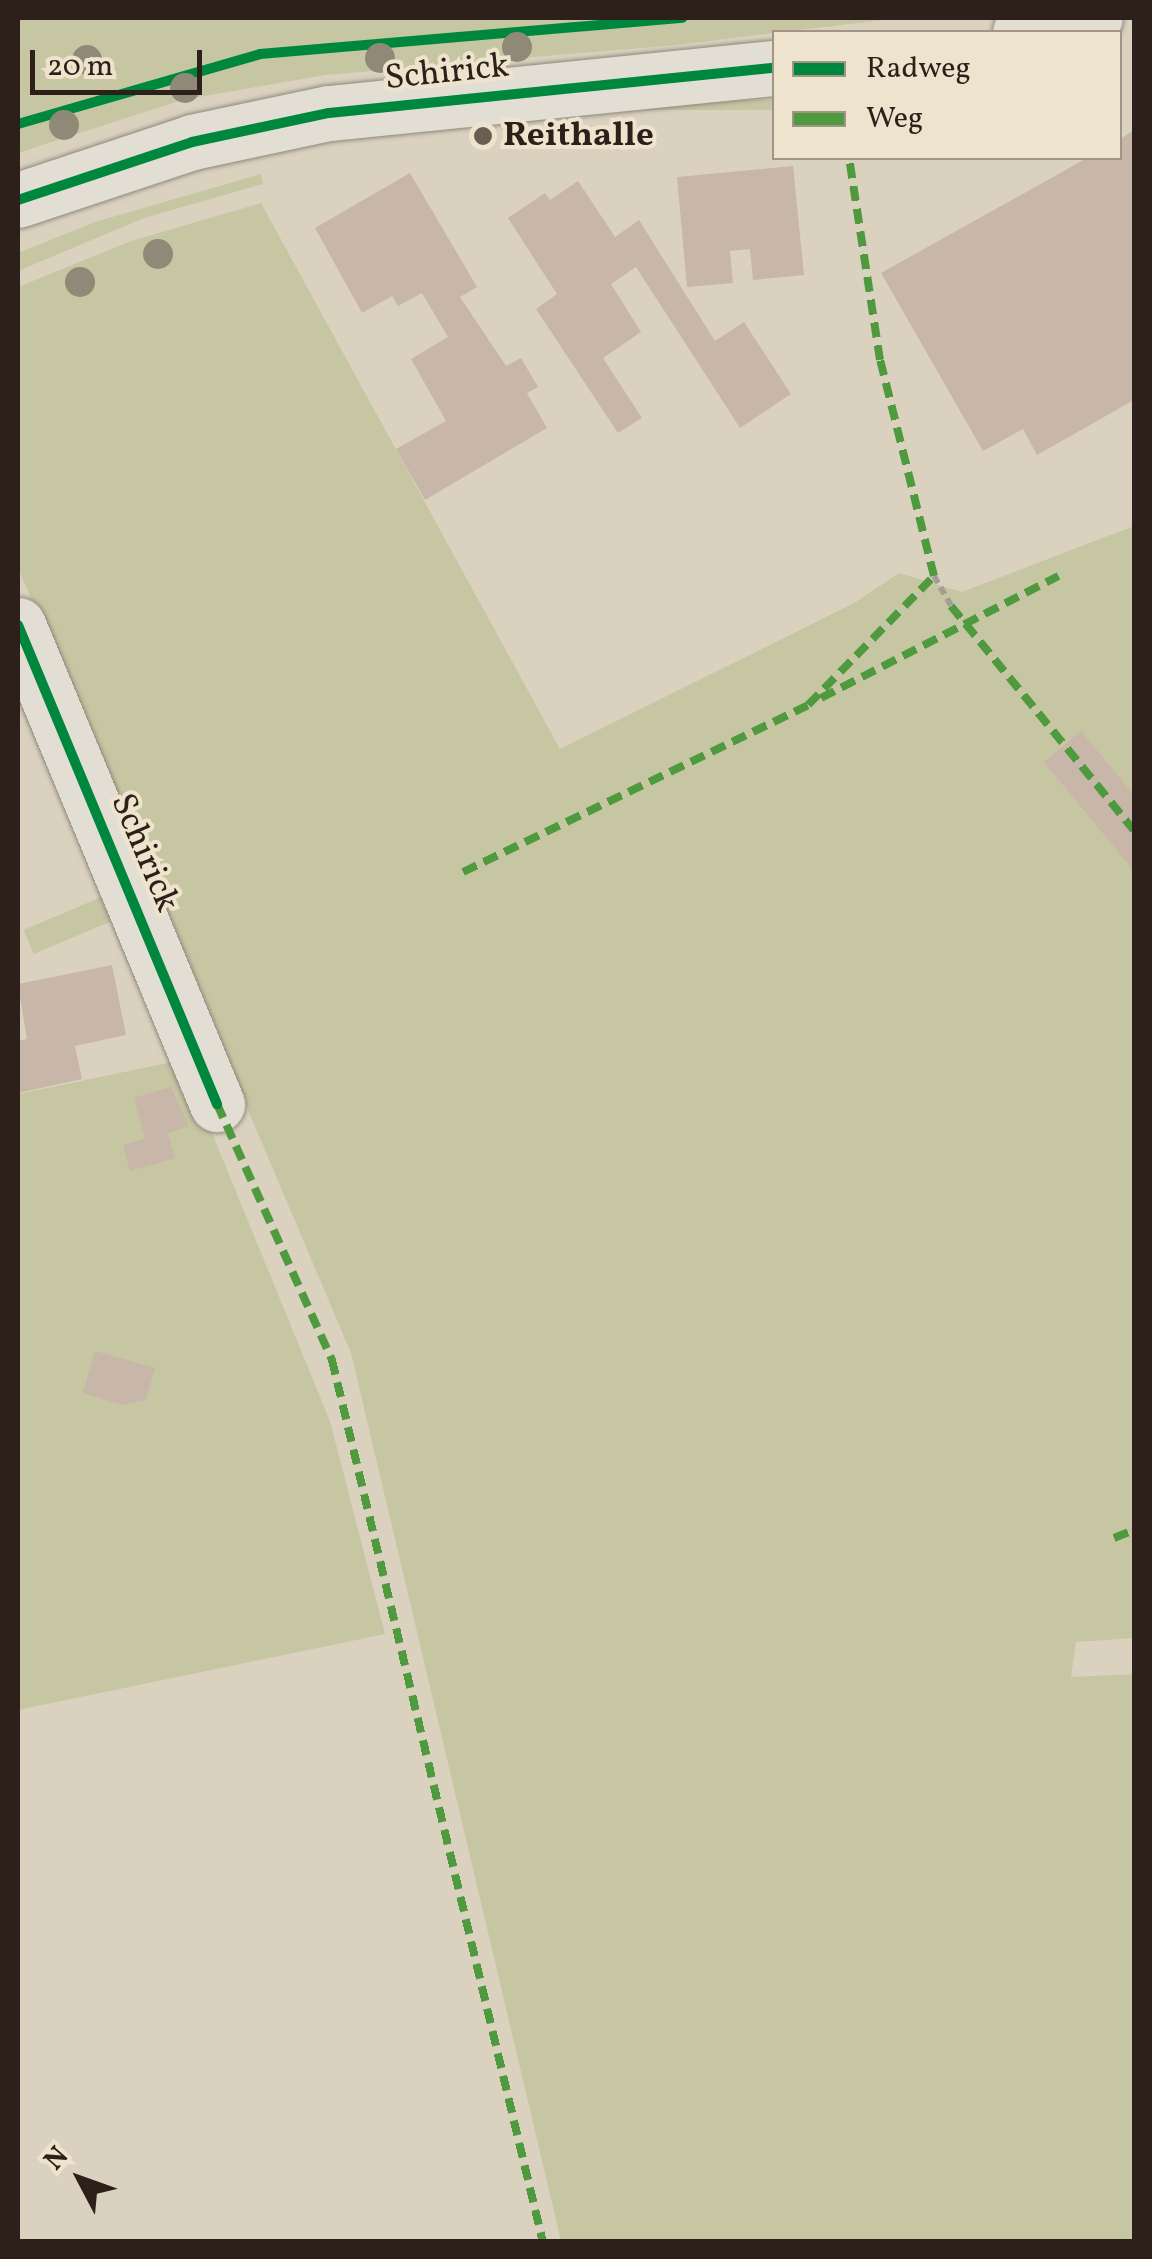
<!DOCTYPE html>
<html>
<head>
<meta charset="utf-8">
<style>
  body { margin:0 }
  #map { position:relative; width:1152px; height:2259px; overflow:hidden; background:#dad2bf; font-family:Vollkorn,serif }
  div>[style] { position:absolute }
  .green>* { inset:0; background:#c6c6a3; transform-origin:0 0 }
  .building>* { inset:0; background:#c8b6a8 }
  .path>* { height:6px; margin-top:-3px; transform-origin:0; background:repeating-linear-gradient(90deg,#a29d96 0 8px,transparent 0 13px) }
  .roads { filter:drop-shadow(0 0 2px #8f897e) drop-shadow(0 0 2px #8f897e) }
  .minor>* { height:55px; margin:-27.5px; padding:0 27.5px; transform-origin:27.5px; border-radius:27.5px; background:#e2ded4 }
  .quiet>* { height:8px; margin-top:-4px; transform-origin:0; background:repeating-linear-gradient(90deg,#4f9a3e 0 15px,transparent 0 23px) }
  .cycleway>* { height:10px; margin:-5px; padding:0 5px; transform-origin:5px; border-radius:5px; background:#00873e }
  .trees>* { width:30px; height:30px; margin:-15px; border-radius:50%; background:#918977 }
  .dots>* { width:28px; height:28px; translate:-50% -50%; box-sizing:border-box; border:5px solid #eee4ce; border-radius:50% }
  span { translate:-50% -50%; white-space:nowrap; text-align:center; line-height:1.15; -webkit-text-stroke:8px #eee4ce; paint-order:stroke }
  .street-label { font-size:35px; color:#2d1f19 }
  .poi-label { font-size:35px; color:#2d1f19; font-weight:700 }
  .left { translate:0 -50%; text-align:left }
  .frame { position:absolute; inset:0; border:20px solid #2d1f19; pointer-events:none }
  .legend { position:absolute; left:772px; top:30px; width:350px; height:130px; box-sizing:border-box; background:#eee4ce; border:2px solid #a19586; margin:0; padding:12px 18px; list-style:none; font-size:30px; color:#2d1f19 }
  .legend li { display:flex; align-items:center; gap:20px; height:50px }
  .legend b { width:50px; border:2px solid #a19586 }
  .north { position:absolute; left:30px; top:2129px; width:100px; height:100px; -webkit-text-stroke:8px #eee4ce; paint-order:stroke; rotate:311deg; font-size:28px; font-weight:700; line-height:40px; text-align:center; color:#2d1f19 }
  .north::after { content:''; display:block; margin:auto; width:35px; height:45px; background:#2d1f19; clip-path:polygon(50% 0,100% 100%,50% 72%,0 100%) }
  .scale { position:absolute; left:30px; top:50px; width:172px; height:45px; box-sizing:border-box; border:5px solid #2d1f19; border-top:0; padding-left:12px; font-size:30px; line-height:35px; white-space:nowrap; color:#2d1f19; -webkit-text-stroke:8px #eee4ce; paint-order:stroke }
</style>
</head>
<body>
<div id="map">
  <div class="green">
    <div style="clip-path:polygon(18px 18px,899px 18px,676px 45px,325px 75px,182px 100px,18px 153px)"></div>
    <div style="left:774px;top:100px;width:10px;height:169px;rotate:90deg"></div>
    <div style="clip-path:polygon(261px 174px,263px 184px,144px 218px,18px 271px,18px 253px,95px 222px)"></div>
    <div style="clip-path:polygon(261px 203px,560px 749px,854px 603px,899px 573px,962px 592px,1134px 526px,1134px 1638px,1076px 1642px,1071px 1677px,1134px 1674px,1134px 2241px,561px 2241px,351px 1353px,18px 568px,18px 287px,131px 241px)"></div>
    <div style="left:111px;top:893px;width:26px;height:95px;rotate:67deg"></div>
    <div style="clip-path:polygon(182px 1060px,330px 1421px,385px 1634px,18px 1710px,18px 1094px)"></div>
  </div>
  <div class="building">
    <div style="clip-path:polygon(1134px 130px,1134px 400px,1037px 455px,1023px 429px,983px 451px,881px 273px,1087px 158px,1120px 158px,1120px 139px)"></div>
    <div style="clip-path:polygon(793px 166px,804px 275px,753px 280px,750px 249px,730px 251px,733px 283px,687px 287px,677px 177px)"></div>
    <div style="clip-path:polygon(410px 173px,477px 287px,460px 297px,506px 366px,521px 358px,538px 387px,527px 393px,547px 428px,425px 500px,396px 449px,446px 421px,411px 359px,448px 337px,422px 293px,398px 306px,392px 296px,362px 313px,315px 228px)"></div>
    <div style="clip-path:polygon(578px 181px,615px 237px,639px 220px,715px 341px,744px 322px,791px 394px,740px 428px,636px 267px,611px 284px,641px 332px,603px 358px,642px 418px,618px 433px,536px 309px,557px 294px,508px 218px,545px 193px,550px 200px)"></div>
    <div style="clip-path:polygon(1081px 731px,1134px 795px,1134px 871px,1044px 762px)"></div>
    <div style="clip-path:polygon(112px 965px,126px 1035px,75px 1046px,82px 1079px,18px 1093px,18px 1041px,27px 1039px,18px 984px)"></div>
    <div style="clip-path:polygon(171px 1087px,189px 1126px,168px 1133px,175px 1158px,130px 1171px,123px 1145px,145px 1139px,134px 1098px)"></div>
    <div style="clip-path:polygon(95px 1351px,155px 1368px,146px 1400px,123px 1405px,83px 1393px)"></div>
  </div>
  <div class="path">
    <div style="left:934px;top:576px;width:34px;rotate:60deg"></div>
  </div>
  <div class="roads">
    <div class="minor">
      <div style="left:1020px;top:32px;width:76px;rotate:-10.6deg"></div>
      <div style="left:18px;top:200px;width:183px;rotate:-18.4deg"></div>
      <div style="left:192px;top:142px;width:140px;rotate:-12deg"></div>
      <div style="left:329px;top:113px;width:447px;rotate:-5.8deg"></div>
      <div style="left:18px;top:625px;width:519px;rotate:67.44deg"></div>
    </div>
  </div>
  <div class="quiet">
    <div style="left:951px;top:606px;width:289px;rotate:50.8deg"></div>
    <div style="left:821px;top:698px;width:267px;rotate:-27.2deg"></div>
    <div style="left:463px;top:872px;width:383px;rotate:-25.8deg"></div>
    <div style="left:808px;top:705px;width:180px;rotate:-45.7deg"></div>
    <div style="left:934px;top:576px;width:223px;rotate:-104deg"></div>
    <div style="left:880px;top:360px;width:204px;rotate:-98.7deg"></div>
    <div style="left:217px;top:1104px;width:281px;rotate:65.8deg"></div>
    <div style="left:332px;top:1360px;width:907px;rotate:76.55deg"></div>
    <div style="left:1114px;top:1538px;width:22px;rotate:-22deg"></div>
  </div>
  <div class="cycleway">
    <div style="left:18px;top:124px;width:252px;rotate:-16.1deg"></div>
    <div style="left:260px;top:54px;width:424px;rotate:-4.9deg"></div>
    <div style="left:18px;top:200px;width:183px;rotate:-18.4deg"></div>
    <div style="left:192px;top:142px;width:140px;rotate:-12deg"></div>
    <div style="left:329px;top:113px;width:447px;rotate:-5.8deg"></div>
    <div style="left:18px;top:625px;width:519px;rotate:67.44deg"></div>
  </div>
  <div class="trees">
    <div style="left:517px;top:47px"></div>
    <div style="left:380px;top:58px"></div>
    <div style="left:87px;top:60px"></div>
    <div style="left:185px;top:88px"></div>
    <div style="left:64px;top:125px"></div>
    <div style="left:158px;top:254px"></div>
    <div style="left:80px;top:282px"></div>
  </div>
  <div class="dots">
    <div style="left:483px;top:136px;background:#6a5e53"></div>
  </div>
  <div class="street-label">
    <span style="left:447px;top:73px;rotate:-6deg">Schirick</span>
    <span style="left:144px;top:853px;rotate:67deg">Schirick</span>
  </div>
  <div class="poi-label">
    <span class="left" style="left:503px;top:136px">Reithalle</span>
  </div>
  <div class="frame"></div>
  <ul class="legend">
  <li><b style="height:12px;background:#00873e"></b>Radweg</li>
  <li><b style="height:12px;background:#4f9a3e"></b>Weg</li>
  </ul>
  <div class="north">N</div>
  <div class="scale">20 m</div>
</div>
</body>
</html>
